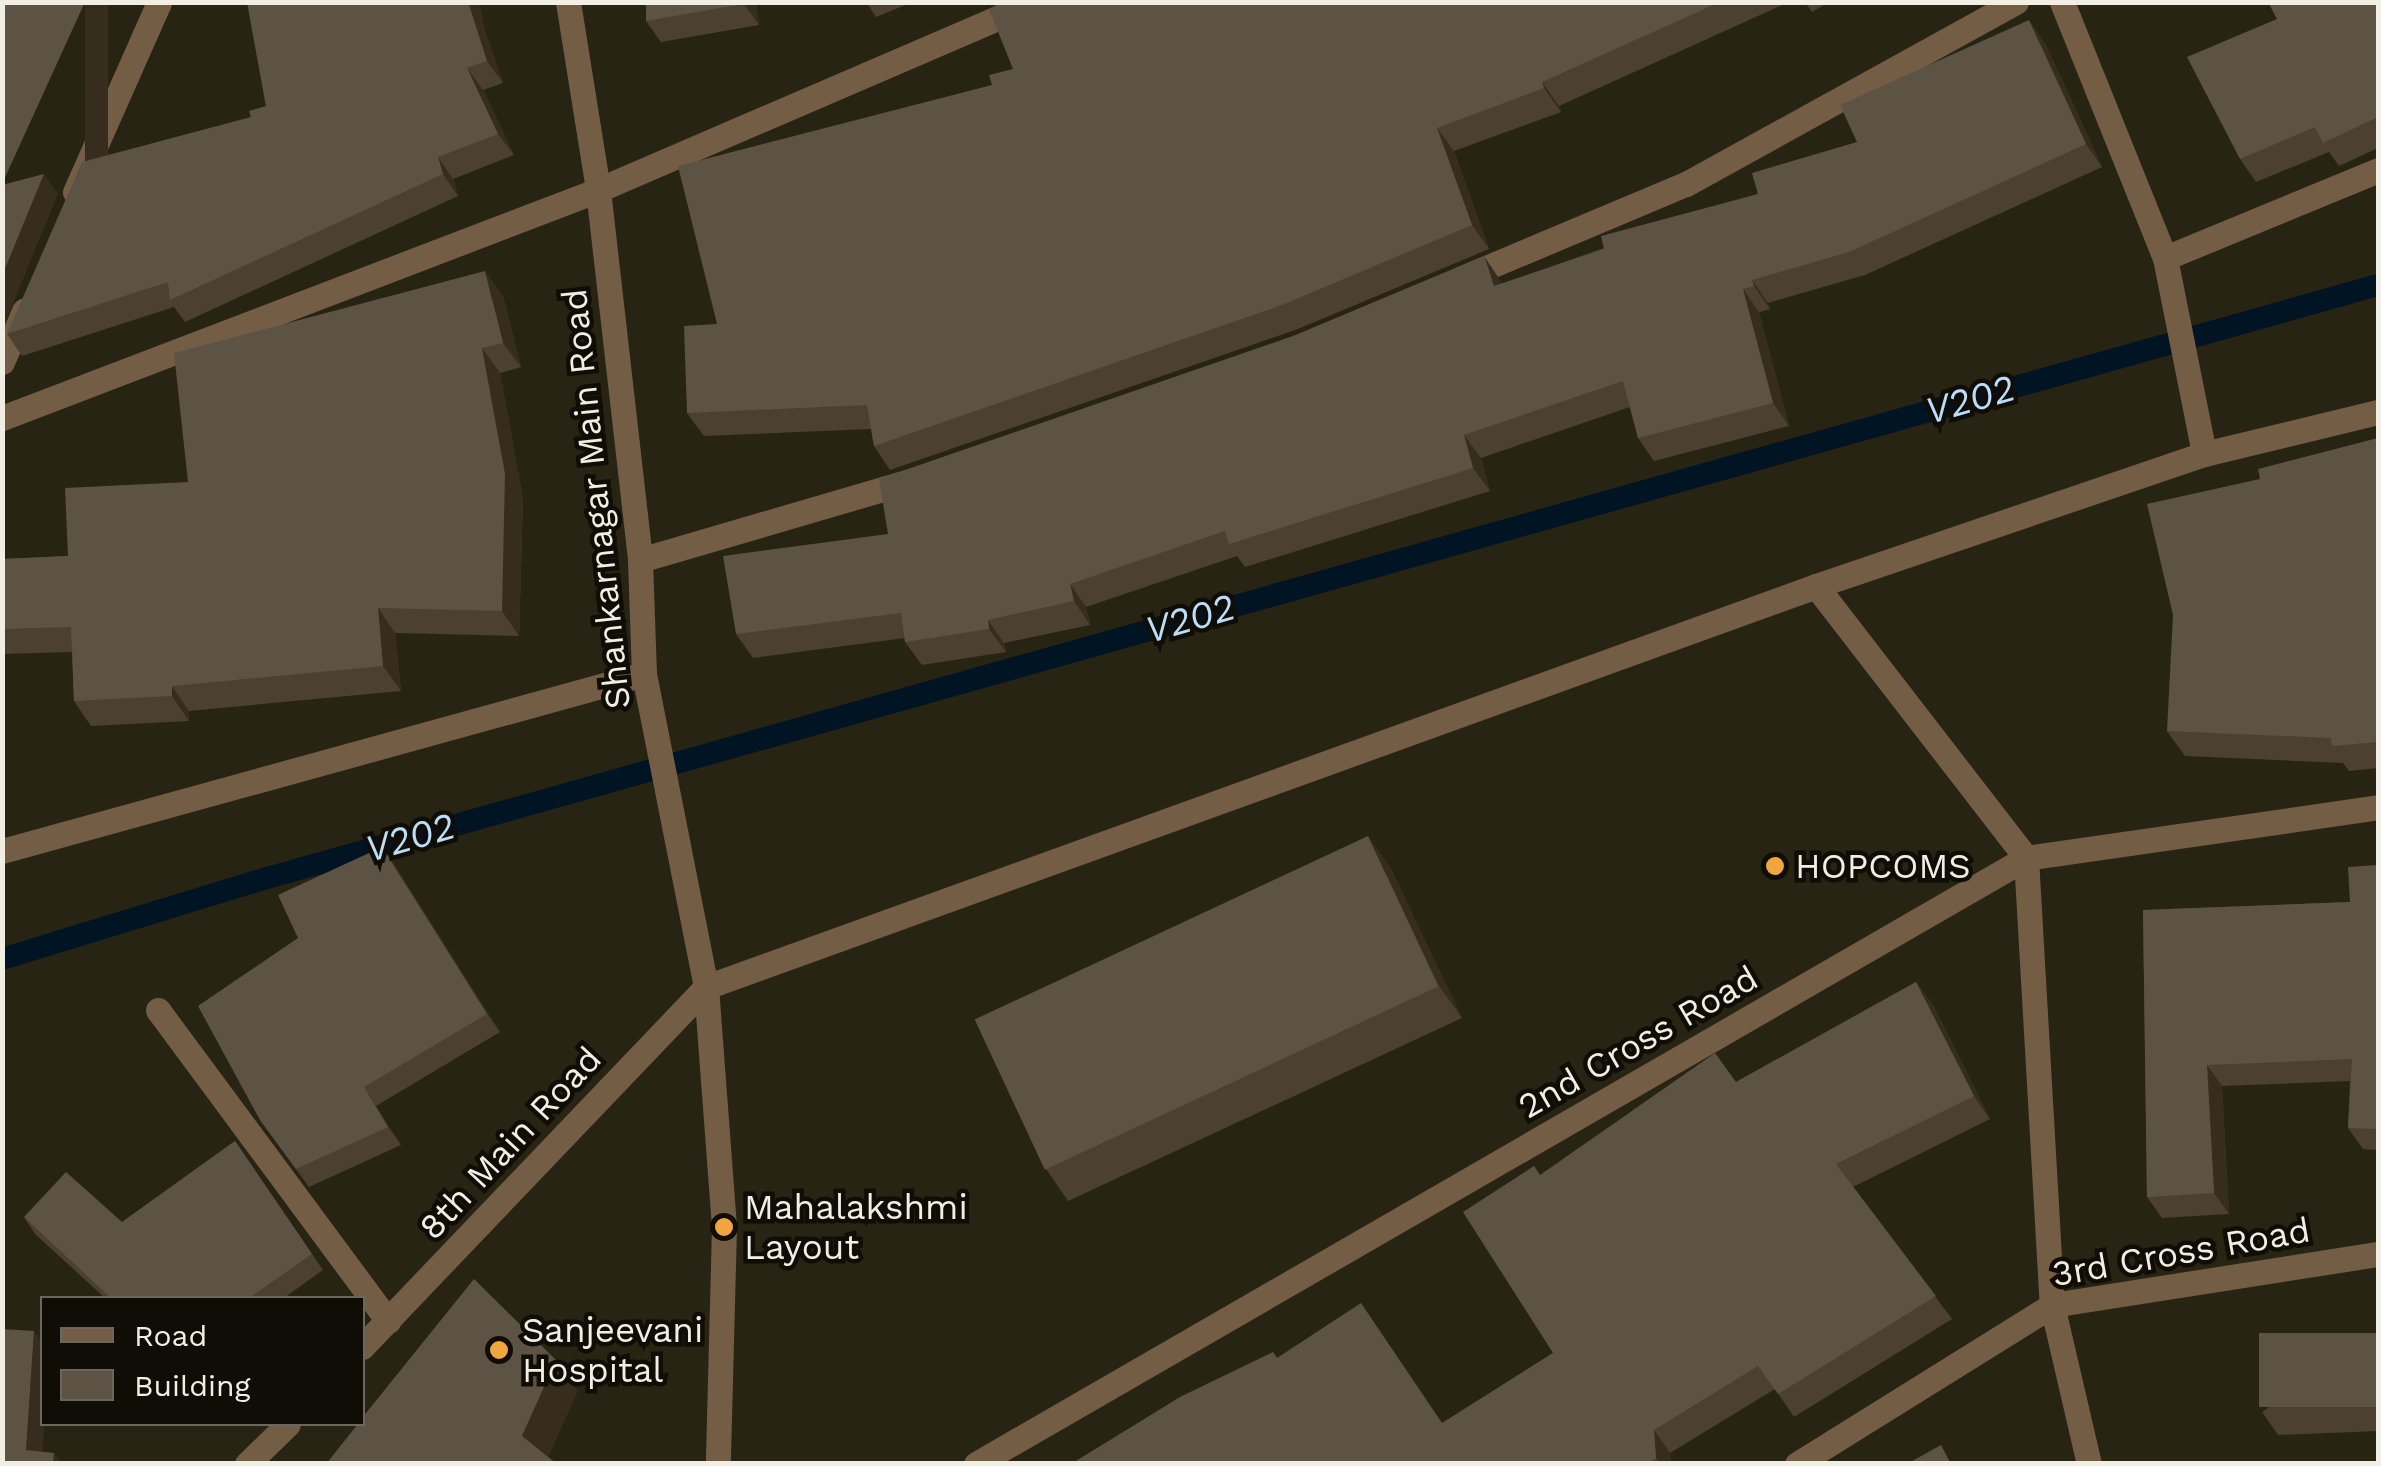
<!DOCTYPE html>
<html>
<head>
<meta charset="utf-8">
<style>
  body { margin:0 }
  #map { position:relative; width:2381px; height:1466px; overflow:hidden; background:#282413; font-family:"Work Sans",sans-serif }
  div>[style] { position:absolute }
  .stream>* { height:22px; margin:-11px; padding:0 11px; transform-origin:11px; border-radius:11px; background:#011423 }
  .minor>* { height:25px; margin:-12.5px; padding:0 12.5px; transform-origin:12.5px; border-radius:12.5px; background:#745d45 }
  .wall>* { inset:0; background:#4b4032 }
  .shaded-wall>* { inset:0; background:#362d1e; transform-origin:0 0 }
  .building>* { inset:0; background:#5d5345; transform-origin:0 0 }
  .dots>* { width:28px; height:28px; translate:-50% -50%; box-sizing:border-box; border:5px solid #0f0d06; border-radius:50% }
  span { translate:-50% -50%; white-space:nowrap; text-align:center; line-height:1.15; -webkit-text-stroke:9px #0f0d06; paint-order:stroke }
  .street-label { font-size:35px; color:#f1eee3 }
  .poi-label { font-size:35px; color:#f1eee3 }
  .left { translate:0 -50%; text-align:left }
  .water-label { font-size:38px; color:#badefa; font-style:italic }
  .frame { position:absolute; inset:0; border:5px solid #f1eee3; pointer-events:none }
  .legend { position:absolute; left:40px; top:1296px; width:325px; height:130px; box-sizing:border-box; background:#0f0d06; border:2px solid #69675e; margin:0; padding:12px 18px; list-style:none; font-size:30px; color:#f1eee3 }
  .legend li { display:flex; align-items:center; gap:20px; height:50px }
  .legend b { width:50px; border:2px solid #69675e }
</style>
</head>
<body>
<div id="map">
  <div class="stream">
    <div style="left:2px;top:959px;width:277px;rotate:-17deg"></div>
    <div style="left:267px;top:878px;width:2193px;rotate:-15.69deg"></div>
  </div>
  <div class="minor">
    <div style="left:568px;top:2px;width:190px;rotate:80.9deg"></div>
    <div style="left:598px;top:190px;width:372px;rotate:83.5deg"></div>
    <div style="left:640px;top:560px;width:114px;rotate:88deg"></div>
    <div style="left:644px;top:674px;width:319px;rotate:78.8deg"></div>
    <div style="left:706px;top:987px;width:241px;rotate:85.7deg"></div>
    <div style="left:724px;top:1227px;width:237px;rotate:91.5deg"></div>
    <div style="left:2062px;top:2px;width:276px;rotate:68.1deg"></div>
    <div style="left:2165px;top:258px;width:200px;rotate:78.7deg"></div>
    <div style="left:75px;top:192px;width:208px;rotate:-66.1deg"></div>
    <div style="left:2165px;top:258px;width:230px;rotate:-22.4deg"></div>
    <div style="left:1462px;top:278px;width:243px;rotate:-22.8deg"></div>
    <div style="left:1686px;top:184px;width:377px;rotate:-28.9deg"></div>
    <div style="left:2px;top:362px;width:56px;rotate:-66.7deg"></div>
    <div style="left:2px;top:418px;width:638px;rotate:-20.93deg"></div>
    <div style="left:598px;top:190px;width:476px;rotate:-23.3deg"></div>
    <div style="left:640px;top:560px;width:285px;rotate:-16.3deg"></div>
    <div style="left:1816px;top:586px;width:344px;rotate:52.3deg"></div>
    <div style="left:2026px;top:858px;width:448px;rotate:86.7deg"></div>
    <div style="left:2052px;top:1305px;width:163px;rotate:76.9deg"></div>
    <div style="left:2px;top:851px;width:666px;rotate:-15.41deg"></div>
    <div style="left:158px;top:1010px;width:387px;rotate:53.5deg"></div>
    <div style="left:362px;top:1347px;width:498px;rotate:-46.3deg"></div>
    <div style="left:706px;top:987px;width:1180px;rotate:-19.86deg"></div>
    <div style="left:1816px;top:586px;width:410px;rotate:-18.8deg"></div>
    <div style="left:2204px;top:454px;width:179px;rotate:-13.6deg"></div>
    <div style="left:247px;top:1464px;width:57px;rotate:-44.3deg"></div>
    <div style="left:976px;top:1464px;width:1212px;rotate:-29.99deg"></div>
    <div style="left:2026px;top:858px;width:356px;rotate:-8.2deg"></div>
    <div style="left:1797px;top:1464px;width:301px;rotate:-31.9deg"></div>
    <div style="left:2052px;top:1305px;width:330px;rotate:-8.9deg"></div>
  </div>
  <div class="wall">
    <div style="clip-path:polygon(247px 2px,479px 2px,485px 31px,503px 83px,483px 90px,514px 155px,453px 179px,458px 196px,185px 322px,174px 307px,22px 356px,7px 334px,251px 117px,266px 106px)"></div>
    <div style="clip-path:polygon(646px 2px,756px 2px,759px 25px,661px 42px,646px 21px)"></div>
    <div style="clip-path:polygon(866px 2px,913px 2px,876px 17px)"></div>
    <div style="clip-path:polygon(1002px 2px,1789px 2px,1559px 106px,1561px 112px,1454px 151px,1489px 249px,1298px 329px,890px 470px,874px 446px,871px 429px,704px 436px,687px 413px,717px 324px,992px 85px,1013px 69px)"></div>
    <div style="clip-path:polygon(1805px 2px,1829px 2px,1812px 12px)"></div>
    <div style="clip-path:polygon(2378px 2px,2378px 148px,2339px 166px,2329px 152px,2256px 182px,2240px 159px)"></div>
    <div style="clip-path:polygon(2045px 43px,2102px 167px,1865px 275px,1768px 303px,1770px 309px,1759px 312px,1789px 426px,1654px 461px,1638px 438px,1630px 407px,1481px 458px,1490px 491px,1245px 567px,1237px 556px,1086px 607px,1090px 625px,1004px 643px,1006px 652px,922px 665px,905px 642px,905px 638px,753px 658px,736px 634px,888px 534px,1500px 280px,1501px 284px,1758px 194px)"></div>
    <div style="clip-path:polygon(503px 296px,521px 367px,500px 373px,523px 499px,519px 636px,395px 633px,401px 691px,189px 711px,189px 721px,91px 726px,74px 701px,72px 652px,2px 654px,2px 559px,68px 556px,188px 482px)"></div>
    <div style="clip-path:polygon(2378px 438px,2378px 768px,2349px 771px,2343px 763px,2185px 756px,2167px 731px,2260px 479px)"></div>
    <div style="clip-path:polygon(382px 847px,500px 1032px,376px 1106px,401px 1145px,309px 1187px,260px 1120px,298px 938px)"></div>
    <div style="clip-path:polygon(2378px 865px,2378px 1150px,2363px 1149px,2348px 1128px,2350px 1081px,2222px 1086px,2229px 1214px,2162px 1218px,2147px 1197px,2143px 910px,2350px 902px)"></div>
    <div style="clip-path:polygon(1390px 867px,1462px 1018px,1068px 1201px,1046px 1169px)"></div>
    <div style="clip-path:polygon(1916px 982px,1933px 1005px,1990px 1119px,1853px 1187px,1952px 1319px,1794px 1417px,1775px 1389px,1670px 1453px,1671px 1464px,1071px 1464px,1278px 1358px,1443px 1423px,1553px 1353px,1540px 1175px,1736px 1082px)"></div>
    <div style="clip-path:polygon(235px 1141px,323px 1270px,284px 1298px,105px 1298px,35px 1234px,24px 1217px,122px 1222px)"></div>
    <div style="clip-path:polygon(2378px 1333px,2378px 1431px,2278px 1435px,2262px 1412px)"></div>
  </div>
  <div class="shaded-wall">
    <div style="left:85px;top:2px;width:23px;height:200px"></div>
    <div style="clip-path:polygon(468px 2px,479px 2px,485px 31px,503px 83px,487px 61px)"></div>
    <div style="clip-path:polygon(744px 2px,756px 2px,759px 25px,744px 4px)"></div>
    <div style="clip-path:polygon(2029px 20px,2045px 43px,2102px 167px,2086px 144px)"></div>
    <div style="clip-path:polygon(467px 68px,483px 90px,514px 155px,498px 134px)"></div>
    <div style="clip-path:polygon(1542px 82px,1559px 106px,1561px 112px,1544px 88px)"></div>
    <div style="clip-path:polygon(1437px 128px,1454px 151px,1489px 249px,1472px 225px)"></div>
    <div style="clip-path:polygon(438px 157px,453px 179px,458px 196px,443px 174px)"></div>
    <div style="clip-path:polygon(44px 174px,58px 194px,2px 330px,2px 276px)"></div>
    <div style="clip-path:polygon(1484px 256px,1500px 280px,1510px 309px,1494px 286px)"></div>
    <div style="clip-path:polygon(485px 271px,503px 296px,521px 367px,503px 343px)"></div>
    <div style="clip-path:polygon(1752px 280px,1768px 303px,1770px 309px,1754px 286px)"></div>
    <div style="clip-path:polygon(1743px 289px,1759px 312px,1789px 426px,1773px 403px)"></div>
    <div style="clip-path:polygon(482px 348px,500px 373px,523px 499px,519px 636px,502px 611px)"></div>
    <div style="clip-path:polygon(1464px 435px,1481px 458px,1490px 491px,1473px 468px)"></div>
    <div style="clip-path:polygon(1070px 584px,1086px 607px,1090px 625px,1074px 601px)"></div>
    <div style="clip-path:polygon(378px 608px,395px 633px,401px 691px,383px 666px)"></div>
    <div style="clip-path:polygon(988px 620px,1004px 643px,1006px 652px,989px 629px)"></div>
    <div style="clip-path:polygon(172px 686px,189px 711px,189px 721px,172px 696px)"></div>
    <div style="clip-path:polygon(1368px 836px,1390px 867px,1462px 1018px,1439px 986px)"></div>
    <div style="clip-path:polygon(382px 847px,395px 865px,500px 1032px,487px 1014px)"></div>
    <div style="clip-path:polygon(1916px 982px,1933px 1005px,1990px 1119px,1974px 1096px)"></div>
    <div style="clip-path:polygon(2207px 1065px,2222px 1086px,2229px 1214px,2214px 1193px)"></div>
    <div style="clip-path:polygon(364px 1087px,376px 1106px,401px 1145px,388px 1127px)"></div>
    <div style="clip-path:polygon(34px 1331px,42px 1343px,42px 1424px,44px 1424px,42px 1464px,26px 1450px)"></div>
    <div style="clip-path:polygon(556px 1360px,578px 1391px,545px 1464px,522px 1436px)"></div>
    <div style="clip-path:polygon(1654px 1430px,1670px 1453px,1671px 1464px,1660px 1464px,1656px 1458px)"></div>
    <div style="clip-path:polygon(54px 1453px,62px 1464px,53px 1464px)"></div>
  </div>
  <div class="building">
    <div style="clip-path:polygon(2px 2px,85px 2px,2px 184px)"></div>
    <div style="clip-path:polygon(247px 2px,468px 2px,487px 61px,467px 68px,498px 134px,438px 157px,443px 174px,170px 300px,168px 282px,7px 334px,82px 162px,251px 117px,249px 111px,266px 106px)"></div>
    <div style="clip-path:polygon(646px 2px,744px 2px,744px 4px,646px 21px)"></div>
    <div style="clip-path:polygon(1002px 2px,1720px 2px,1542px 82px,1544px 88px,1437px 128px,1472px 225px,1282px 305px,874px 446px,867px 405px,687px 413px,684px 326px,717px 324px,678px 166px,992px 85px,989px 75px,1013px 69px,989px 9px)"></div>
    <div style="clip-path:polygon(2268px 2px,2378px 2px,2378px 117px,2323px 143px,2315px 127px,2240px 159px,2187px 57px,2277px 19px)"></div>
    <div style="clip-path:polygon(2029px 20px,2086px 144px,1849px 252px,1752px 280px,1754px 286px,1743px 289px,1773px 403px,1638px 438px,1623px 381px,1464px 435px,1473px 468px,1229px 544px,1225px 531px,1070px 584px,1074px 601px,988px 620px,989px 629px,905px 642px,901px 613px,736px 634px,723px 556px,888px 534px,879px 479px,1293px 336px,1484px 256px,1494px 286px,1604px 249px,1601px 236px,1758px 194px,1752px 173px,1857px 142px,1840px 105px)"></div>
    <div style="clip-path:polygon(44px 174px,2px 276px,2px 185px)"></div>
    <div style="clip-path:polygon(485px 271px,503px 343px,482px 348px,505px 474px,502px 611px,378px 608px,383px 666px,172px 686px,172px 696px,74px 701px,71px 627px,2px 629px,2px 559px,68px 556px,65px 488px,188px 482px,174px 353px)"></div>
    <div style="clip-path:polygon(2378px 438px,2378px 742px,2332px 746px,2331px 738px,2167px 731px,2173px 615px,2147px 504px,2260px 479px,2258px 469px)"></div>
    <div style="left:1368px;top:836px;width:166px;height:434px;rotate:65deg"></div>
    <div style="clip-path:polygon(382px 847px,487px 1014px,364px 1087px,388px 1127px,296px 1169px,260px 1120px,198px 1006px,298px 938px,278px 895px)"></div>
    <div style="clip-path:polygon(2378px 865px,2378px 1129px,2348px 1128px,2352px 1059px,2207px 1065px,2214px 1193px,2147px 1197px,2143px 910px,2350px 902px,2348px 867px)"></div>
    <div style="clip-path:polygon(1916px 982px,1974px 1096px,1836px 1164px,1936px 1296px,1778px 1394px,1758px 1366px,1654px 1430px,1656px 1458px,1647px 1464px,1071px 1464px,1180px 1397px,1273px 1352px,1277px 1358px,1361px 1303px,1442px 1423px,1553px 1353px,1463px 1212px,1534px 1166px,1540px 1175px,1715px 1053px,1736px 1082px)"></div>
    <div style="clip-path:polygon(235px 1141px,312px 1254px,249px 1298px,111px 1298px,24px 1217px,66px 1172px,122px 1222px)"></div>
    <div style="clip-path:polygon(474px 1279px,556px 1360px,522px 1436px,557px 1464px,326px 1464px,358px 1424px,362px 1424px,362px 1418px)"></div>
    <div style="clip-path:polygon(2px 1329px,34px 1331px,26px 1450px,54px 1453px,53px 1464px,2px 1464px)"></div>
    <div style="left:2378px;top:1333px;width:74px;height:119px;rotate:90deg"></div>
    <div style="clip-path:polygon(1941px 1445px,1951px 1464px,1907px 1464px)"></div>
  </div>
  <div class="dots">
    <div style="left:1775px;top:866px;background:#f0a63f"></div>
    <div style="left:724px;top:1227px;background:#f0a63f"></div>
    <div style="left:499px;top:1350px;background:#f0a63f"></div>
  </div>
  <div class="street-label">
    <span style="left:596px;top:499px;rotate:-96deg">Shankarnagar Main Road</span>
    <span style="left:1638px;top:1042px;rotate:-30deg">2nd Cross Road</span>
    <span style="left:510px;top:1143px;rotate:-47deg">8th Main Road</span>
    <span style="left:2181px;top:1252px;rotate:-10deg">3rd Cross Road</span>
  </div>
  <div class="poi-label">
    <span class="left" style="left:1795px;top:866px">HOPCOMS</span>
    <span class="left" style="left:744px;top:1227px">Mahalakshmi<br>Layout</span>
    <span class="left" style="left:522px;top:1350px">Sanjeevani<br>Hospital</span>
  </div>
  <div class="water-label">
    <span style="left:1970px;top:400px;rotate:-16deg">V202</span>
    <span style="left:1190px;top:619px;rotate:-16deg">V202</span>
    <span style="left:410px;top:838px;rotate:-16deg">V202</span>
  </div>
  <div class="frame"></div>
  <ul class="legend">
  <li><b style="height:12px;background:#745d45"></b>Road</li>
  <li><b style="height:28px;background:#5d5345"></b>Building</li>
  </ul>
</div>
</body>
</html>
